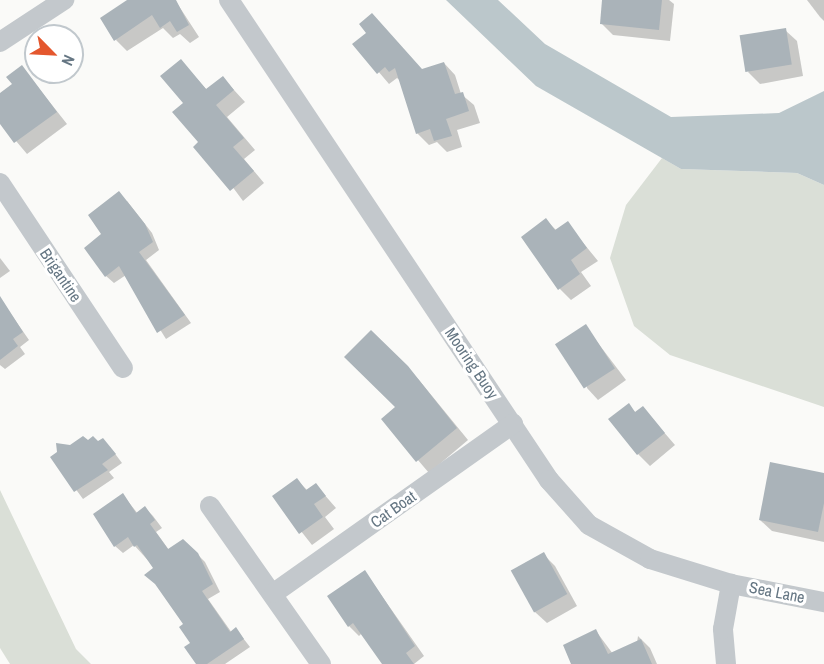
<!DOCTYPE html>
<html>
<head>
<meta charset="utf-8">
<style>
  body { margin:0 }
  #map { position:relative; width:824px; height:664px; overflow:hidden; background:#fafaf8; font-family:"Archivo Narrow",sans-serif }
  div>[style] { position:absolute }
  .green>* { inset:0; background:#dadfd7 }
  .water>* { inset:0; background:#bbc7cb }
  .shadow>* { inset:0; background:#0003 }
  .building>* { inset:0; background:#aab3b9; transform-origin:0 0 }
  .minor>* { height:20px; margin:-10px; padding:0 10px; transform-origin:10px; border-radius:10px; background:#c3c8cc }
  span { translate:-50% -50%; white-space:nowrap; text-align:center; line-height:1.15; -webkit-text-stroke:6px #fff; paint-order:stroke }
  .street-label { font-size:16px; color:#657683 }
  .north { position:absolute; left:24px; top:24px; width:60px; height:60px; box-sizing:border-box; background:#fff; border:2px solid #c1c8cd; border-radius:50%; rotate:114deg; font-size:16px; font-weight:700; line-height:24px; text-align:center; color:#657683 }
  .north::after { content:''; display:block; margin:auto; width:21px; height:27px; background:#e4572e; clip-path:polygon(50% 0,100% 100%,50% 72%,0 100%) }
</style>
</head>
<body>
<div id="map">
  <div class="green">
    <div style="clip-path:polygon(662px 158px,681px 169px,797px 173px,824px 185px,824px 407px,670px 355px,634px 326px,610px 258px,626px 205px)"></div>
    <div style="clip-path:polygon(0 490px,76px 649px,91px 664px,10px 664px,0 648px)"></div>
  </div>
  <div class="water">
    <div style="clip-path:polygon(446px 0,498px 0,545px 44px,671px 117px,779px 113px,824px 91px,824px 185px,797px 173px,681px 169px,536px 86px)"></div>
  </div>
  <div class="shadow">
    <div style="clip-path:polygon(130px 0,175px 0,199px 37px,190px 43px,180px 34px,173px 38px,163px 28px,127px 51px,116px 40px)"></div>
    <div style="clip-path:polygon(604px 0,669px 0,674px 4px,670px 41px,613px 35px,601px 23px)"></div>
    <div style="clip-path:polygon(807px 0,824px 0,824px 21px,820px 17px)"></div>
    <div style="clip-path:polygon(785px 30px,797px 41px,803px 76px,760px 84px,748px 72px)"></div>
    <div style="clip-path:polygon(355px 44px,423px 70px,444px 63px,455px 75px,461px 94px,474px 105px,480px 123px,457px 130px,462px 147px,447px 152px,437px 142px,429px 145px,417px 133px,401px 81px,397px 78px,389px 84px)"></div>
    <div style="clip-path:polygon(181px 61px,207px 90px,223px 78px,245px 102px,227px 117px,255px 150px,244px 159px,264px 183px,243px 201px,200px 143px,185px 103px)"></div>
    <div style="clip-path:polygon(22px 67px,67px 124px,27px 154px,0 122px,0 95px,14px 85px)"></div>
    <div style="clip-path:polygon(127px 201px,152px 233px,159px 250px,146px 260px,191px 323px,166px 339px,126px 275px,114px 283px,106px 276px,103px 234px)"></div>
    <div style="clip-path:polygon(546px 220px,557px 231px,567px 223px,598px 261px,581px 272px,591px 286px,571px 300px,560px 289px)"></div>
    <div style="clip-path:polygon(0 258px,10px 271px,0 278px)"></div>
    <div style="clip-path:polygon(4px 304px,29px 340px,20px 347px,25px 354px,5px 369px,0 365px,0 306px)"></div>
    <div style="clip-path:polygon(585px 326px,626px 380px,598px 400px,587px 388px)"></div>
    <div style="clip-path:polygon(371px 332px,419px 380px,468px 440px,429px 473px,383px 419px,397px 408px)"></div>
    <div style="clip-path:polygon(628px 405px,636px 413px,643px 408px,675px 445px,650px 466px,638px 454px)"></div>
    <div style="clip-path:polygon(88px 442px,110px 447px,122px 463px,109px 472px,114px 478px,83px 499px,52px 457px)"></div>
    <div style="clip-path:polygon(824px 474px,824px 542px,772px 531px,760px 520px)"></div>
    <div style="clip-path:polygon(297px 480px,308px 491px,316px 485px,336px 508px,325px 517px,334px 529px,312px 545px,274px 497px)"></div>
    <div style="clip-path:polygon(123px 495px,138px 514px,145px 508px,153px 516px,162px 528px,156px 532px,169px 550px,197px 554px,205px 562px,220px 592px,208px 599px,232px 633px,236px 629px,250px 647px,225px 664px,198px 664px,185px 624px,155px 568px,134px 545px,123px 553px,115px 546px)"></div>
    <div style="clip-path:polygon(543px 554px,555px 566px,577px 606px,547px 623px,535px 612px,513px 571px)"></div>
    <div style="clip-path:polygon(365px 572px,424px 656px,414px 664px,384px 664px,362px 633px,359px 636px,349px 626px)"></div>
    <div style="clip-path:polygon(596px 631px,613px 654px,637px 643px,638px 636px,650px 648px,657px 664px,573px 664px)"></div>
  </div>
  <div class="building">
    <div style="clip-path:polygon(127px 0,176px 0,189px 25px,177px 32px,170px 21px,160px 28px,152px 15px,114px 41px,100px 18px)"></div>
    <div style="clip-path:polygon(602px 0,662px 0,659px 30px,600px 24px)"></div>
    <div style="clip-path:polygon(372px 13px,422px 69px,444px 62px,455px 94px,463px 92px,469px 111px,446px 119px,452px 136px,434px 141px,430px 129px,416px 134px,395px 68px,389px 72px,385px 67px,377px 74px,352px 44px,366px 33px,359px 24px)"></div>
    <div style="left:786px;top:28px;width:37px;height:47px;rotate:81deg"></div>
    <div style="clip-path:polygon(181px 59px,206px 89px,223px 76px,234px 90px,216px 105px,244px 138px,233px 147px,254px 171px,230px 191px,193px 147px,198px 142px,172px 112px,183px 103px,160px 76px)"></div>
    <div style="clip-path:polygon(22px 65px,57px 112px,14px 143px,0 124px,0 93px,12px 84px,6px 77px)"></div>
    <div style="clip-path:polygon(119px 191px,145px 224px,153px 242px,139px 252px,185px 315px,157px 333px,119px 266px,105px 277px,84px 248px,101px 234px,88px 215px)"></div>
    <div style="clip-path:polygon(546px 218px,555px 230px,568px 221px,587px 248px,571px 260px,580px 274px,558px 290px,521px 237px)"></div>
    <div style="clip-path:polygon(0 296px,23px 332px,13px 339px,18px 346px,0 360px)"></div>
    <div style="left:586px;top:324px;width:53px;height:37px;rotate:57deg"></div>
    <div style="clip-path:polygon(371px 330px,408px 366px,457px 428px,416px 462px,381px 419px,395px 407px,344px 357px)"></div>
    <div style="clip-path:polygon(629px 403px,635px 412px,643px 406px,665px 433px,637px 455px,608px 419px)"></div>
    <div style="clip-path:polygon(83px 436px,88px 440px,93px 436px,98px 441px,103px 438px,116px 454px,102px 464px,108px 470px,74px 492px,50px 457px,57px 452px,56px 443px,70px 445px)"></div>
    <div style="clip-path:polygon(770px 462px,824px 473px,824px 503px,818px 532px,759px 520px)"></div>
    <div style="clip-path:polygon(297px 478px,306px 490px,316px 483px,326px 496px,314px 504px,323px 517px,299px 534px,272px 496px)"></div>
    <div style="clip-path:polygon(123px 493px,136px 513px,145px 506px,155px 520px,150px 524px,168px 549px,183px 539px,198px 553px,213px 584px,202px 591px,230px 632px,236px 627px,244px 639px,207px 664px,196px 664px,184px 647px,190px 643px,179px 627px,183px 624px,155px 584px,144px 575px,153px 568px,137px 545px,134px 547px,128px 537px,114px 547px,93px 514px)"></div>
    <div style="left:544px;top:552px;width:48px;height:38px;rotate:61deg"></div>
    <div style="clip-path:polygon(365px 570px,415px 646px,406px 653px,414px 664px,382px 664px,353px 623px,348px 627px,327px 596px)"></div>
    <div style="clip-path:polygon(596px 629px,608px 654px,641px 639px,652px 664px,571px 664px,563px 645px)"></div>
  </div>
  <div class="minor">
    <div style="left:229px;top:0;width:577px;rotate:56.31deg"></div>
    <div style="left:549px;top:480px;width:60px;rotate:48.4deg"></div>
    <div style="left:589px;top:525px;width:70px;rotate:29.1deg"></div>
    <div style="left:650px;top:559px;width:85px;rotate:17.2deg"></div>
    <div style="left:731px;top:584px;width:95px;rotate:11deg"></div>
    <div style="left:0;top:42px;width:77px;rotate:-33.3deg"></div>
    <div style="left:0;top:183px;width:222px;rotate:56.4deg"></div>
    <div style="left:210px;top:506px;width:193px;rotate:54.9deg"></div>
    <div style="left:274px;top:593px;width:293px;rotate:-35.3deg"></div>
    <div style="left:726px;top:664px;width:35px;rotate:-95deg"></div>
    <div style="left:723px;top:629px;width:46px;rotate:-79.9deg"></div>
  </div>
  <div class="street-label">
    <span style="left:61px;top:275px;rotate:56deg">Brigantine</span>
    <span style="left:472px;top:363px;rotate:56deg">Mooring Buoy</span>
    <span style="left:393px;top:509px;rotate:-35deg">Cat Boat</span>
    <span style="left:777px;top:592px;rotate:11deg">Sea Lane</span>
  </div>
  <div class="north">N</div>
</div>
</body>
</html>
